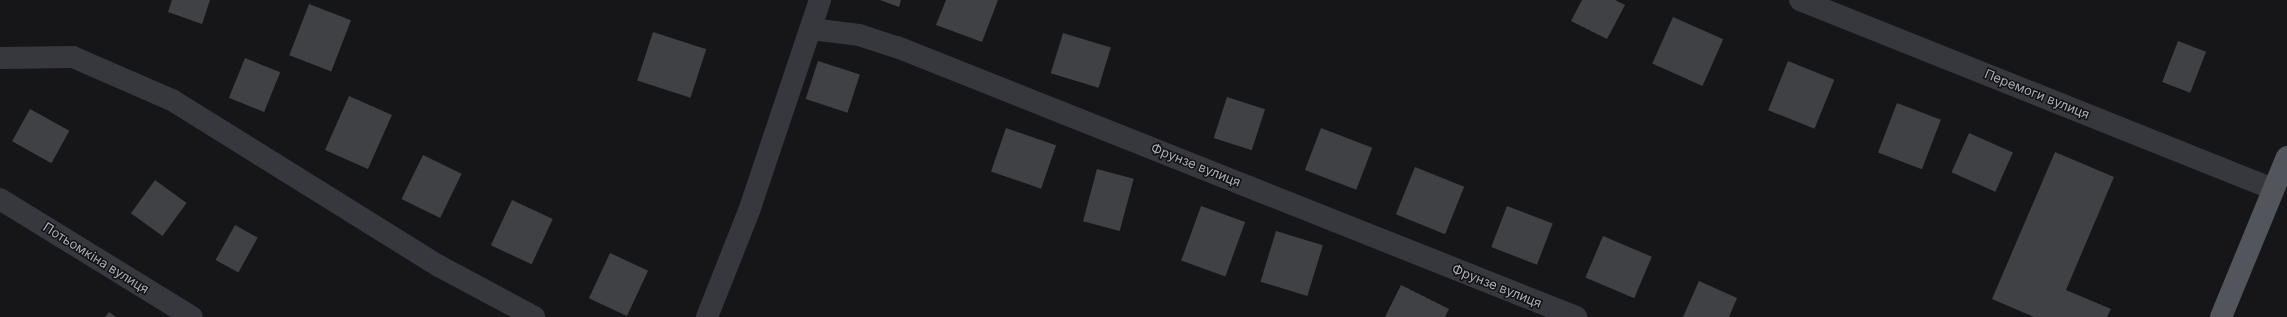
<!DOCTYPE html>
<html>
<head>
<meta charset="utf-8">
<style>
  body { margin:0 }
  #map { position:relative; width:2287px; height:317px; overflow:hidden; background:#161618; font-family:Inter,sans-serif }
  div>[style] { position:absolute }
  .building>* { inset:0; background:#404145; transform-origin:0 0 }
  .minor>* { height:22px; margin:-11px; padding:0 11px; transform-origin:11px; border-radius:11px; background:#37383d }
  .major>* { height:22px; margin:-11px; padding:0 11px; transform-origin:11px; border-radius:11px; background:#53555c }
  span { translate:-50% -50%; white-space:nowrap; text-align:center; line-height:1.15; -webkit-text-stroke:3px #111113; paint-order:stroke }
  .street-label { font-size:13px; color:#a8adb8 }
</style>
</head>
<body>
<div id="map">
  <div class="building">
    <div style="clip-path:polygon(172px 0,210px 0,202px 24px,168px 12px)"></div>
    <div style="clip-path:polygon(880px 0,901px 0,899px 7px)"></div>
    <div style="clip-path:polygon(946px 0,998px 0,982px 42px,936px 25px)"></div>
    <div style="clip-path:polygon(1582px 0,1615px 0,1625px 5px,1607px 39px,1571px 21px)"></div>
    <div style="left:309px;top:4px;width:45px;height:55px;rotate:21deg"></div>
    <div style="left:1673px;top:17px;width:55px;height:51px;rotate:24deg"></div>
    <div style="left:653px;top:32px;width:56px;height:51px;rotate:18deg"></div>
    <div style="left:1063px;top:33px;width:50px;height:42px;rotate:17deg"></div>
    <div style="left:2178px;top:41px;width:30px;height:44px;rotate:21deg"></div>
    <div style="left:245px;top:58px;width:38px;height:43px;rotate:22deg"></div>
    <div style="left:818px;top:61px;width:44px;height:40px;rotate:18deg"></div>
    <div style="left:1788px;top:61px;width:50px;height:53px;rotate:22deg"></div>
    <div style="left:349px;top:96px;width:47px;height:59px;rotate:24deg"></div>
    <div style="left:1227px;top:97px;width:40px;height:43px;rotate:18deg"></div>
    <div style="left:1897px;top:103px;width:47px;height:53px;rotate:21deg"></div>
    <div style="left:30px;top:109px;width:45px;height:37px;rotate:29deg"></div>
    <div style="left:1006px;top:128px;width:53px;height:46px;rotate:19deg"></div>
    <div style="left:1321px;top:128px;width:55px;height:45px;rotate:21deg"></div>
    <div style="left:1969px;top:133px;width:48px;height:43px;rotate:24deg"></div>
    <div style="clip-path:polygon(2055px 152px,2114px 177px,2066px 290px,2111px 309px,2107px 317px,2034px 317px,1992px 299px)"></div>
    <div style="left:423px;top:155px;width:43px;height:49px;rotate:26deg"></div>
    <div style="left:1415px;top:167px;width:53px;height:51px;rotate:22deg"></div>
    <div style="left:1097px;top:169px;width:38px;height:54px;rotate:15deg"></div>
    <div style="left:155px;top:180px;width:39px;height:41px;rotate:36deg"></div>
    <div style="left:512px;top:200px;width:45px;height:50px;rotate:25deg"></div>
    <div style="left:1201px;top:206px;width:47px;height:58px;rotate:20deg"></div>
    <div style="left:1507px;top:206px;width:49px;height:44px;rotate:21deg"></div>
    <div style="left:235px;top:225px;width:26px;height:40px;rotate:29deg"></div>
    <div style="left:1276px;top:231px;width:49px;height:53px;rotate:17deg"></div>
    <div style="left:1603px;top:236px;width:53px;height:45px;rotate:23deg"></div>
    <div style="left:610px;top:253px;width:42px;height:50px;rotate:25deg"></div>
    <div style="clip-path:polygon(1699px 281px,1737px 298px,1729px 317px,1683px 317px)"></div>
    <div style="clip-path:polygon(1401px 285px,1449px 309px,1445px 317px,1385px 317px)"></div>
    <div style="clip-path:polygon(109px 312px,116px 317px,105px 317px)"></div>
  </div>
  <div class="minor">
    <div style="left:1800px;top:0;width:509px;rotate:21.78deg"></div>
    <div style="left:811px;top:29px;width:48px;rotate:7.1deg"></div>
    <div style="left:859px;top:35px;width:40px;rotate:18deg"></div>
    <div style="left:897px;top:47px;width:731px;rotate:21.68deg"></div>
    <div style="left:0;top:58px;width:73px;rotate:-0.8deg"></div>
    <div style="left:73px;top:57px;width:108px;rotate:23.5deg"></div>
    <div style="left:172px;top:100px;width:314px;rotate:31.9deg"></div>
    <div style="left:439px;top:266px;width:108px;rotate:28.2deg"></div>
    <div style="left:0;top:199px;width:225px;rotate:31.6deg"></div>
    <div style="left:707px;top:317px;width:114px;rotate:-68.4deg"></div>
    <div style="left:749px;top:211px;width:223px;rotate:-71.4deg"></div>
  </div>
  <div class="major">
    <div style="left:2221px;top:317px;width:173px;rotate:-67.6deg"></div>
  </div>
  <div class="street-label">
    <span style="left:2037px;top:94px;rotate:22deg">Перемоги вулиця</span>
    <span style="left:1196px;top:165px;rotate:22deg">Фрунзе вулиця</span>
    <span style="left:96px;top:258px;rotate:32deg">Потьомкіна вулиця</span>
    <span style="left:1497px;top:286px;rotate:22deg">Фрунзе вулиця</span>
  </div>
</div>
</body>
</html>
